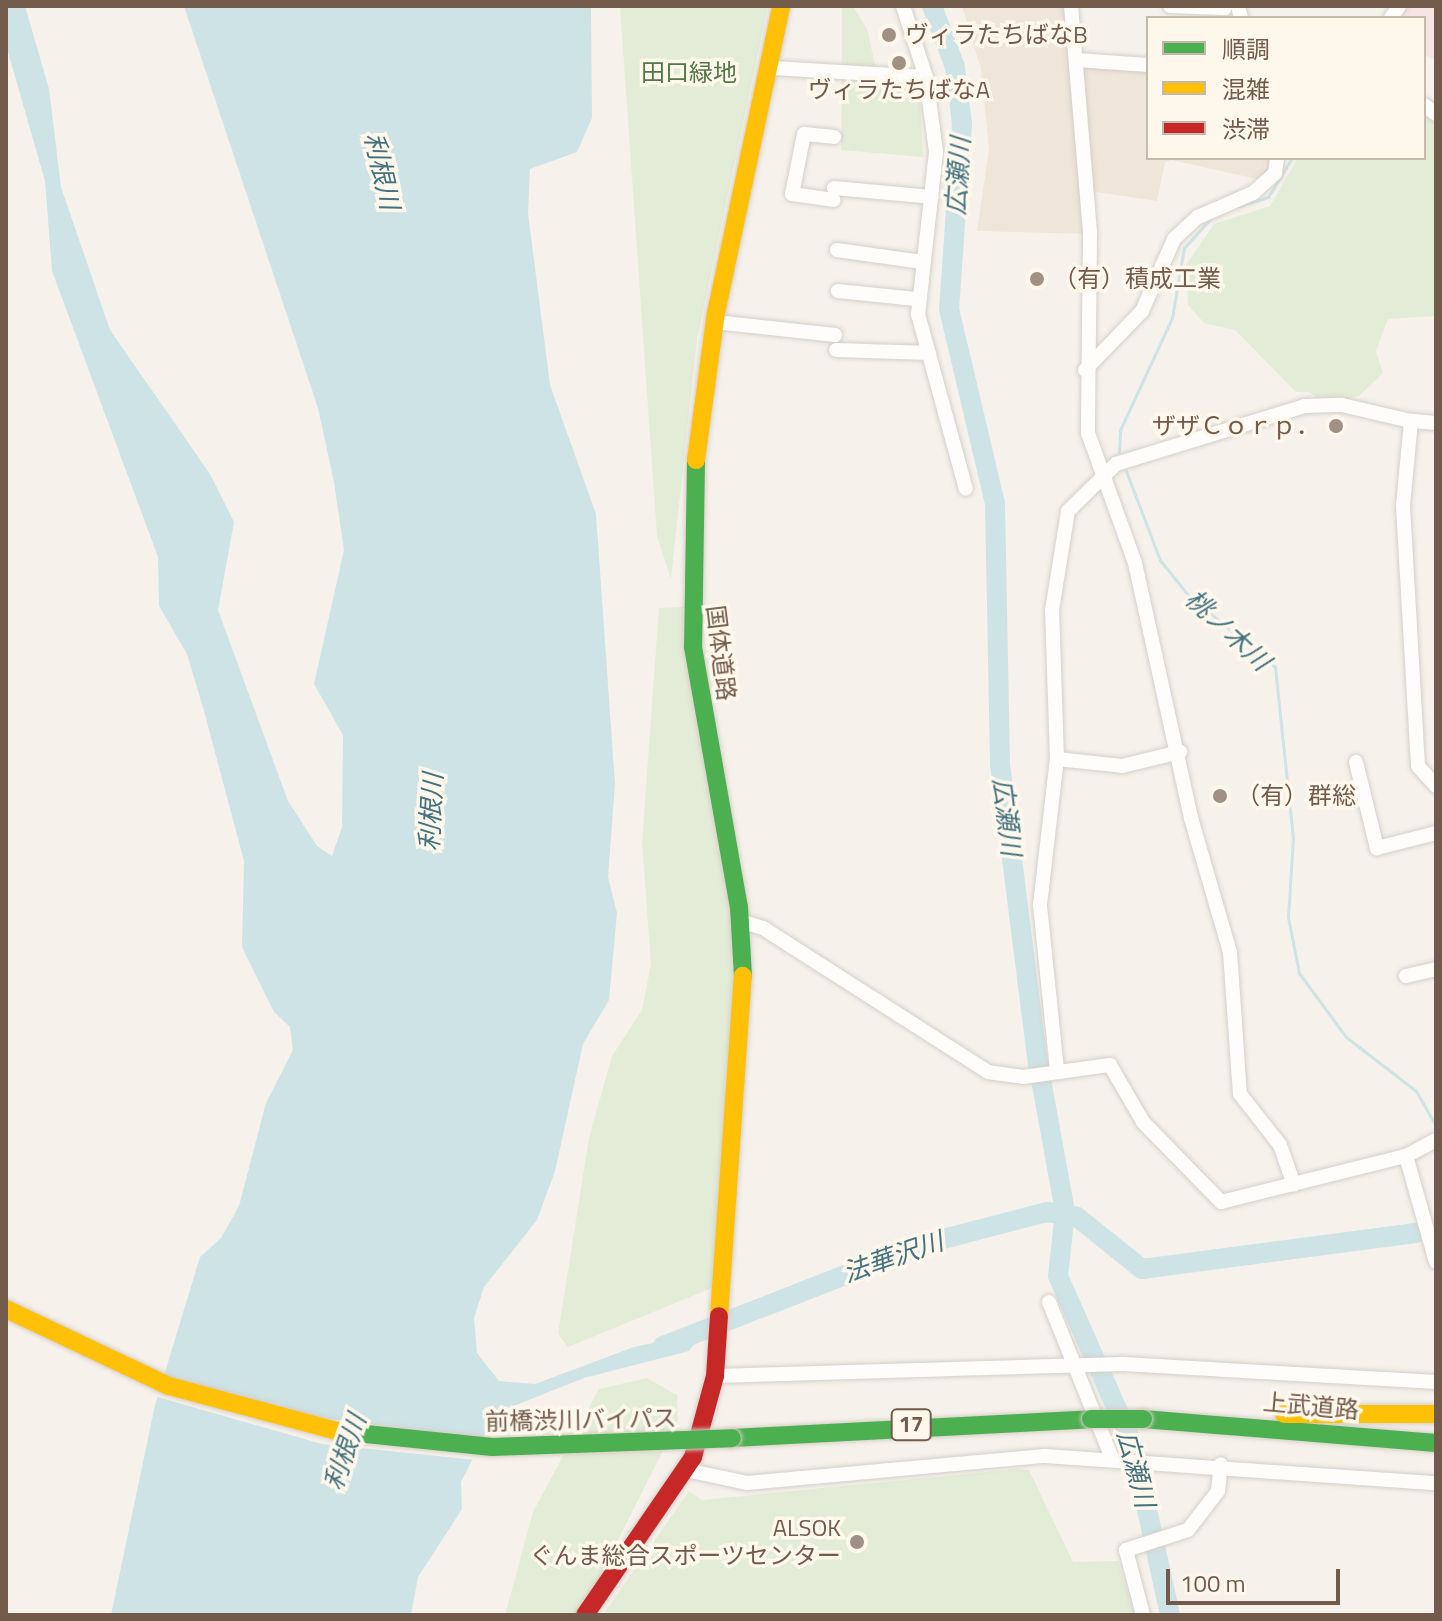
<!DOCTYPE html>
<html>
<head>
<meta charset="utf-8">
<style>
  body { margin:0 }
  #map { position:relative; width:1442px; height:1621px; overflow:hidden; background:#f6f2eb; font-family:"Titillium Web","Noto Sans JP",sans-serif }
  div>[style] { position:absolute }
  .residential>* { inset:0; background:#efe5d9 }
  .medical>* { inset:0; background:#f7e5e3 }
  .green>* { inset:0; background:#e3ecd6 }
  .water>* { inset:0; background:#cde3e6 }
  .pier>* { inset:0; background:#f6f2eb }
  .stream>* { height:3px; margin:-1.5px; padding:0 1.5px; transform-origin:1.5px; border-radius:1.5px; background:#cde3e6 }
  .river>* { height:20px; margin:-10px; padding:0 10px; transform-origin:10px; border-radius:10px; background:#cde3e6 }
  .roads { filter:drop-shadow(0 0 2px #d5cfc9) drop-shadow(0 0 2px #d5cfc9) }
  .street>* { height:14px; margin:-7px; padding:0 7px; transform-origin:7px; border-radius:7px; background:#fefdfc }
  .fast>* { height:18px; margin:-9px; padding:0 9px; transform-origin:9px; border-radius:9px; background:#4caf50 }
  .slow>* { height:18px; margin:-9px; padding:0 9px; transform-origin:9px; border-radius:9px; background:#ffc107 }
  .jam>* { height:18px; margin:-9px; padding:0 9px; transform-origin:9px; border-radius:9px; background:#c62828 }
  .bridges { filter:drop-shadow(0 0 2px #d5cdc6) drop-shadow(0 0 2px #d5cdc6) }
  .fast-bridge>* { height:18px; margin:-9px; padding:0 9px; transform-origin:9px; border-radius:9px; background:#4caf50 }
  .slow-bridge>* { height:18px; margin:-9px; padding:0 9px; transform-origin:9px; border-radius:9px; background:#ffc107 }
  .dots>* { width:22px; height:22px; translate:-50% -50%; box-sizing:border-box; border:4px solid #fef7ec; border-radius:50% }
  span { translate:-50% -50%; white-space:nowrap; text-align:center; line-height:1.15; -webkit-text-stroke:7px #fef7ec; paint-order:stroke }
  .shield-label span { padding:2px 6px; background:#fef7ec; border:2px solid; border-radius:6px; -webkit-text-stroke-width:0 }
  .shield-label { font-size:22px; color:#735b4c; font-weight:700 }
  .poi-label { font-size:24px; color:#735b4c }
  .left { translate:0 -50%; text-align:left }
  .right { translate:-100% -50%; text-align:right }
  .park-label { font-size:24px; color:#537845 }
  .street-label { font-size:24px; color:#735b4c }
  .water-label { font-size:26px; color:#44737f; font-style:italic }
  .frame { position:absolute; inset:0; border:8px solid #735b4c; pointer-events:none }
  .legend { position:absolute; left:1146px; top:16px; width:280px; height:144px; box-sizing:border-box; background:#fef7ec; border:2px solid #c6b9ac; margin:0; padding:10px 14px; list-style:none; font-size:24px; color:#735b4c }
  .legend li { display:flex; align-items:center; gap:16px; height:40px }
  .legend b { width:40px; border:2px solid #c6b9ac }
  .scale { position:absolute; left:1166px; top:1569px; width:174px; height:36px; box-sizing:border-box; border:4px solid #735b4c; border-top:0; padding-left:10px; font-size:24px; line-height:28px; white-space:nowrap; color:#735b4c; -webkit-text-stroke:6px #fef7ec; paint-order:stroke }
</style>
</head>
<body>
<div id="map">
  <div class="residential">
    <div style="clip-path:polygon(962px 6px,1071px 6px,1078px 59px,1148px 65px,1148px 158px,1277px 158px,1266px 181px,1172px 160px,1165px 162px,1157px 201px,1083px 190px,1090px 234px,977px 231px,989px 149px,981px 69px)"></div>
  </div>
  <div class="medical">
    <div style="clip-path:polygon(1403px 6px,1436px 6px,1436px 60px,1424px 55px,1424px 18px,1396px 18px)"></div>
  </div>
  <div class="green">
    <div style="clip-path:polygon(620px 6px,768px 6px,697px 339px,671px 579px,657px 536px)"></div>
    <div style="clip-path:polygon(842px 6px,853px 6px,867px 29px,876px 69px,842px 67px)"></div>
    <div style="clip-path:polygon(842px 79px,919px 83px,923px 157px,841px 150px)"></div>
    <div style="clip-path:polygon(1424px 115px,1436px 122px,1436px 316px,1388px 319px,1376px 351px,1383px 373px,1359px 396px,1325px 405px,1310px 392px,1296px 392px,1235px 330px,1204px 323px,1188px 305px,1186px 265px,1214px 224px,1270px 206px,1298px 158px,1424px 158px)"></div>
    <div style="clip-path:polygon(684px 607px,690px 687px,730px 898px,735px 996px,712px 1288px,568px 1347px,558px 1334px,589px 1138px,612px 1056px,642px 1010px,651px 964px,642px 843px,659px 608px)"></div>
    <div style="clip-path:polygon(647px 1378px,677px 1395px,678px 1421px,580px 1615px,505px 1615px,533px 1512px,599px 1389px)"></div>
    <div style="clip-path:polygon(1016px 1469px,1029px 1470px,1073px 1562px,1118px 1561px,1135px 1615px,603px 1615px,689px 1491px,702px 1500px)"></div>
  </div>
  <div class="water">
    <div style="clip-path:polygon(6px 6px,25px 6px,49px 89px,61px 187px,110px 330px,210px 474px,234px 522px,218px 610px,288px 801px,317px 846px,332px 856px,342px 827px,343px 735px,314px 684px,344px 550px,334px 482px,318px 408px,184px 6px,591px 6px,592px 118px,577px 152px,530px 169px,528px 213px,550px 385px,596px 514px,615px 784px,608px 877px,617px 913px,609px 1000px,583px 1044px,555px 1171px,537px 1220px,484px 1287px,474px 1318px,477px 1353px,499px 1381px,535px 1384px,634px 1347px,683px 1337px,696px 1342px,689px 1351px,584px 1378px,496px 1413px,461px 1482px,462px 1509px,418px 1577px,411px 1615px,111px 1615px,155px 1405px,200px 1257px,221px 1238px,239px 1206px,266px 1103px,293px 1050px,290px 1027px,274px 1012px,242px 947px,244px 861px,204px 711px,187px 654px,159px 606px,158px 557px,52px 271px,45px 181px,6px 45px)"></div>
  </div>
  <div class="pier">
    <div style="clip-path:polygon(162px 1375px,292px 1414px,486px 1439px,475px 1460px,322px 1444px,154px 1396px)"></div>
  </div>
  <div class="stream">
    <div style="left:1236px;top:207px;width:34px;rotate:-17deg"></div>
    <div style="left:1268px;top:197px;width:46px;rotate:-58.4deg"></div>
    <div style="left:1119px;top:452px;width:22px;rotate:-87deg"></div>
    <div style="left:1120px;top:430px;width:123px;rotate:-65.1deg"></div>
    <div style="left:1172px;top:318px;width:71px;rotate:-80.3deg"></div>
    <div style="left:1184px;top:248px;width:40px;rotate:-48deg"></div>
    <div style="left:1126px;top:471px;width:95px;rotate:69.1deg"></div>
    <div style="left:1160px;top:560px;width:45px;rotate:51.3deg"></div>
    <div style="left:1188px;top:595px;width:113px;rotate:39.6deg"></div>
    <div style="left:1275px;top:667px;width:172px;rotate:84deg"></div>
    <div style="left:1293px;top:838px;width:79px;rotate:93.6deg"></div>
    <div style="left:1288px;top:917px;width:57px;rotate:78.9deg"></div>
    <div style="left:1299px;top:973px;width:79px;rotate:53.7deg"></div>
    <div style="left:1346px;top:1037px;width:88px;rotate:37.6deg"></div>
    <div style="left:1416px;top:1091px;width:40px;rotate:60.3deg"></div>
  </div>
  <div class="river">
    <div style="left:932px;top:6px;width:65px;rotate:69.3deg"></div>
    <div style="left:955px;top:67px;width:57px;rotate:83deg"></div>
    <div style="left:962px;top:124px;width:185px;rotate:94deg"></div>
    <div style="left:949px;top:309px;width:199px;rotate:76.7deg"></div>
    <div style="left:995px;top:503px;width:261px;rotate:88.9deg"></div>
    <div style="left:1000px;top:764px;width:301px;rotate:82.8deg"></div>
    <div style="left:1038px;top:1063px;width:151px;rotate:79.7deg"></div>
    <div style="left:1065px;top:1212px;width:64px;rotate:96.2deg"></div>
    <div style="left:1058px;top:1276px;width:185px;rotate:66.1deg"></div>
    <div style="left:1133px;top:1445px;width:174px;rotate:77.7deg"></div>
    <div style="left:663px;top:1346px;width:280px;rotate:-21.3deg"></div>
    <div style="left:924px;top:1244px;width:127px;rotate:-14.6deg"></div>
    <div style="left:1047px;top:1212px;width:30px;rotate:9deg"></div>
    <div style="left:1077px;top:1217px;width:83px;rotate:38.7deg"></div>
    <div style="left:1142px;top:1269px;width:276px;rotate:-7.5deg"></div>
  </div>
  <div class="roads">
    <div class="street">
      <div style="left:903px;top:6px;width:75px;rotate:72.1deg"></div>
      <div style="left:926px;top:77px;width:76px;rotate:82.4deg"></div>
      <div style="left:936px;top:152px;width:163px;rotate:96.3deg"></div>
      <div style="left:918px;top:314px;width:181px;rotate:74.7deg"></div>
      <div style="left:1071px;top:6px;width:229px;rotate:85.2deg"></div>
      <div style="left:1090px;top:234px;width:199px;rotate:90.6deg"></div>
      <div style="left:1088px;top:433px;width:138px;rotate:70.1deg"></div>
      <div style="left:1135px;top:563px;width:261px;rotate:77.6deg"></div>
      <div style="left:1191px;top:818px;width:140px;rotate:73.8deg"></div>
      <div style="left:1230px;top:952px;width:142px;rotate:86deg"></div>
      <div style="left:1240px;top:1094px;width:65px;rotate:51.9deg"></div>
      <div style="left:1280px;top:1145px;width:42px;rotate:70.7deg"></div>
      <div style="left:1170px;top:6px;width:55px;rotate:2.1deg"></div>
      <div style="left:1238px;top:6px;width:12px;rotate:76deg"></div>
      <div style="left:1391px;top:18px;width:14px;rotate:-56deg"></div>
      <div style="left:1077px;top:60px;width:71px;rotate:4deg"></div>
      <div style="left:773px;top:68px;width:153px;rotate:3.4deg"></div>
      <div style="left:1424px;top:105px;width:15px;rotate:37deg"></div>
      <div style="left:834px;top:137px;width:30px;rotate:-174deg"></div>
      <div style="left:804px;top:134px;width:61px;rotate:101.3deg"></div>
      <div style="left:792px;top:194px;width:42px;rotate:8.1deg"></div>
      <div style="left:834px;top:188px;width:98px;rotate:5.2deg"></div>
      <div style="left:837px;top:250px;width:86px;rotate:8deg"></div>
      <div style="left:838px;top:291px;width:78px;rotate:5.9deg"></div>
      <div style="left:715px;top:322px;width:121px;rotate:6.2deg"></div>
      <div style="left:836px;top:350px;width:93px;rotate:1.8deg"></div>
      <div style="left:1085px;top:370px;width:82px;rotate:-46deg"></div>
      <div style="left:1142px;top:311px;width:79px;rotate:-66deg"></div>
      <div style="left:1174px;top:239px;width:33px;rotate:-43deg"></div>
      <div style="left:1198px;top:217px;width:60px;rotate:-23.6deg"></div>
      <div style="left:1253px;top:193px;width:30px;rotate:-42deg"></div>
      <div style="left:1275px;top:173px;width:15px;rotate:-82deg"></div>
      <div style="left:1436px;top:423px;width:25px;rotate:-175deg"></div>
      <div style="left:1411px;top:421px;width:85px;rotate:95.4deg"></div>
      <div style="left:1403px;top:506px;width:260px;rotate:86.7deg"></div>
      <div style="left:1418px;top:766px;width:27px;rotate:48deg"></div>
      <div style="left:1057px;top:759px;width:65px;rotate:6.1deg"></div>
      <div style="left:1122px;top:766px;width:60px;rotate:-13.6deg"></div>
      <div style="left:1356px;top:762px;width:89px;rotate:76.3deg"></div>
      <div style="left:1377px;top:848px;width:61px;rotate:-14.3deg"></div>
      <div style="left:740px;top:921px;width:24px;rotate:17deg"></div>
      <div style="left:763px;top:928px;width:267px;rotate:32.6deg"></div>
      <div style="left:988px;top:1072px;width:35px;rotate:8deg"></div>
      <div style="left:1023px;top:1077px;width:88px;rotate:-7.9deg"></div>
      <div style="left:1110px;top:1065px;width:66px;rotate:59.9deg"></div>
      <div style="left:1143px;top:1122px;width:112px;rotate:45.7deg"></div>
      <div style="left:1221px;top:1202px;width:191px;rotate:-14deg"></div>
      <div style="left:1406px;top:1156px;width:34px;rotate:-28deg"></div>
      <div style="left:1406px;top:976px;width:31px;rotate:-13deg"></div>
      <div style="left:1057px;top:1070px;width:166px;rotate:-95.9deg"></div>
      <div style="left:1040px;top:905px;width:147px;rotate:-83.4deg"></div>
      <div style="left:1057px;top:759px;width:149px;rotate:-91.9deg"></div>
      <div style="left:1052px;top:610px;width:100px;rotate:-80.8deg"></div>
      <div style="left:1068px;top:511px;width:67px;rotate:-44.4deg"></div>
      <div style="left:1116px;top:464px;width:197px;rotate:-17.1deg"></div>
      <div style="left:1304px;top:406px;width:38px;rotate:-2deg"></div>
      <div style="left:1342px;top:405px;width:71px;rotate:13.1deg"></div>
      <div style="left:1406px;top:1156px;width:110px;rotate:74.2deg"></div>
      <div style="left:1049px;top:1302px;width:168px;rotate:68deg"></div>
      <div style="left:715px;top:1376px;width:408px;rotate:-1.7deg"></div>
      <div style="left:1123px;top:1364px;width:314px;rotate:3.3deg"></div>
      <div style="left:686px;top:1470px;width:62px;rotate:12deg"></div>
      <div style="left:747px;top:1483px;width:299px;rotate:-5.2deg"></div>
      <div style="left:1045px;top:1456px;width:392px;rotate:4deg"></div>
      <div style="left:1143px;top:1615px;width:67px;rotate:-104.7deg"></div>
      <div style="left:1126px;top:1550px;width:65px;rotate:-17.9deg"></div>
      <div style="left:1188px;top:1530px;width:49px;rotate:-52.4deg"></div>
      <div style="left:1218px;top:1491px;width:27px;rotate:-84deg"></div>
    </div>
    <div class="fast">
      <div style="left:696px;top:460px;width:187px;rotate:90.9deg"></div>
      <div style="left:693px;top:647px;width:264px;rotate:80deg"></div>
      <div style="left:739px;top:907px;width:69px;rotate:86.7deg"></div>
      <div style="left:1143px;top:1419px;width:294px;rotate:4.7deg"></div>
      <div style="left:732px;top:1438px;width:360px;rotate:-3deg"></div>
    </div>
    <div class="slow">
      <div style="left:696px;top:460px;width:148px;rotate:-82.3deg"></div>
      <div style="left:716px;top:313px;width:314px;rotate:-78deg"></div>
      <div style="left:719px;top:1316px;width:341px;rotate:-86deg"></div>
      <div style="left:1284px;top:1414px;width:152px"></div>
    </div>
    <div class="jam">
      <div style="left:585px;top:1615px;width:191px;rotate:-55.6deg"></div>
      <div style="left:693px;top:1457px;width:84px;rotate:-74.8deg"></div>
      <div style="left:715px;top:1376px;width:60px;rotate:-86.2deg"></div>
    </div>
  </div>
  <div class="bridges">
    <div class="fast-bridge">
      <div style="left:1091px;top:1419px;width:52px"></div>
      <div style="left:337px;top:1431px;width:156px;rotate:5.9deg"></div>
      <div style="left:492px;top:1447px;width:240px;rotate:-2.1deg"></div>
    </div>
    <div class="slow-bridge">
      <div style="left:6px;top:1309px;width:180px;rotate:25.3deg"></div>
      <div style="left:169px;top:1386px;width:174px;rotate:15deg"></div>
    </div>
  </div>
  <div class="dots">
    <div style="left:889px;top:35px;background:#a19084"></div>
    <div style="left:899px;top:63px;background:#a19084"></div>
    <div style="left:1037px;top:279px;background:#a19084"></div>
    <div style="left:1336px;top:426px;background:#a19084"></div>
    <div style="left:1220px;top:796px;background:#a19084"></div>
    <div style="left:857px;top:1542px;background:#a19084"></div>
  </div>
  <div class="shield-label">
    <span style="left:911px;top:1425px">17</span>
  </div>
  <div class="poi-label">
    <span class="left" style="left:905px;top:35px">ヴィラたちばなB</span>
    <span style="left:899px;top:90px">ヴィラたちばなA</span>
    <span class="left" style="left:1053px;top:279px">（有）積成工業</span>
    <span class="right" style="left:1320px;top:426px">ザザＣｏｒｐ．</span>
    <span class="left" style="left:1236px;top:796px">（有）群総</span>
    <span class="right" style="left:841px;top:1542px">ALSOK<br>ぐんま総合スポーツセンター</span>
  </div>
  <div class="park-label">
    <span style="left:689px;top:73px">田口緑地</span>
  </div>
  <div class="street-label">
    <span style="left:721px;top:653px;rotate:83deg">国体道路</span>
    <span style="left:1311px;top:1406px;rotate:5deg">上武道路</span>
    <span style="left:581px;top:1420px;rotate:-1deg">前橋渋川バイパス</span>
  </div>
  <div class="water-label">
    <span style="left:382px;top:171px;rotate:77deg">利根川</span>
    <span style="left:958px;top:176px;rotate:-86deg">広瀬川</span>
    <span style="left:1228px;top:630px;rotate:43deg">桃ノ木川</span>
    <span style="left:431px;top:812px;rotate:-87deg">利根川</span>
    <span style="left:1007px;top:817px;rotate:83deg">広瀬川</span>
    <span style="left:893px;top:1257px;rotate:-19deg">法華沢川</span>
    <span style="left:345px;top:1452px;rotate:-71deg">利根川</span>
    <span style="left:1136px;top:1469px;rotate:75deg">広瀬川</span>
  </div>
  <div class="frame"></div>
  <ul class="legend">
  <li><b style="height:10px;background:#4caf50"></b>順調</li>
  <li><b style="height:10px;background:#ffc107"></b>混雑</li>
  <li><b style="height:10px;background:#c62828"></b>渋滞</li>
  </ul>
  <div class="scale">100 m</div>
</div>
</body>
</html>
